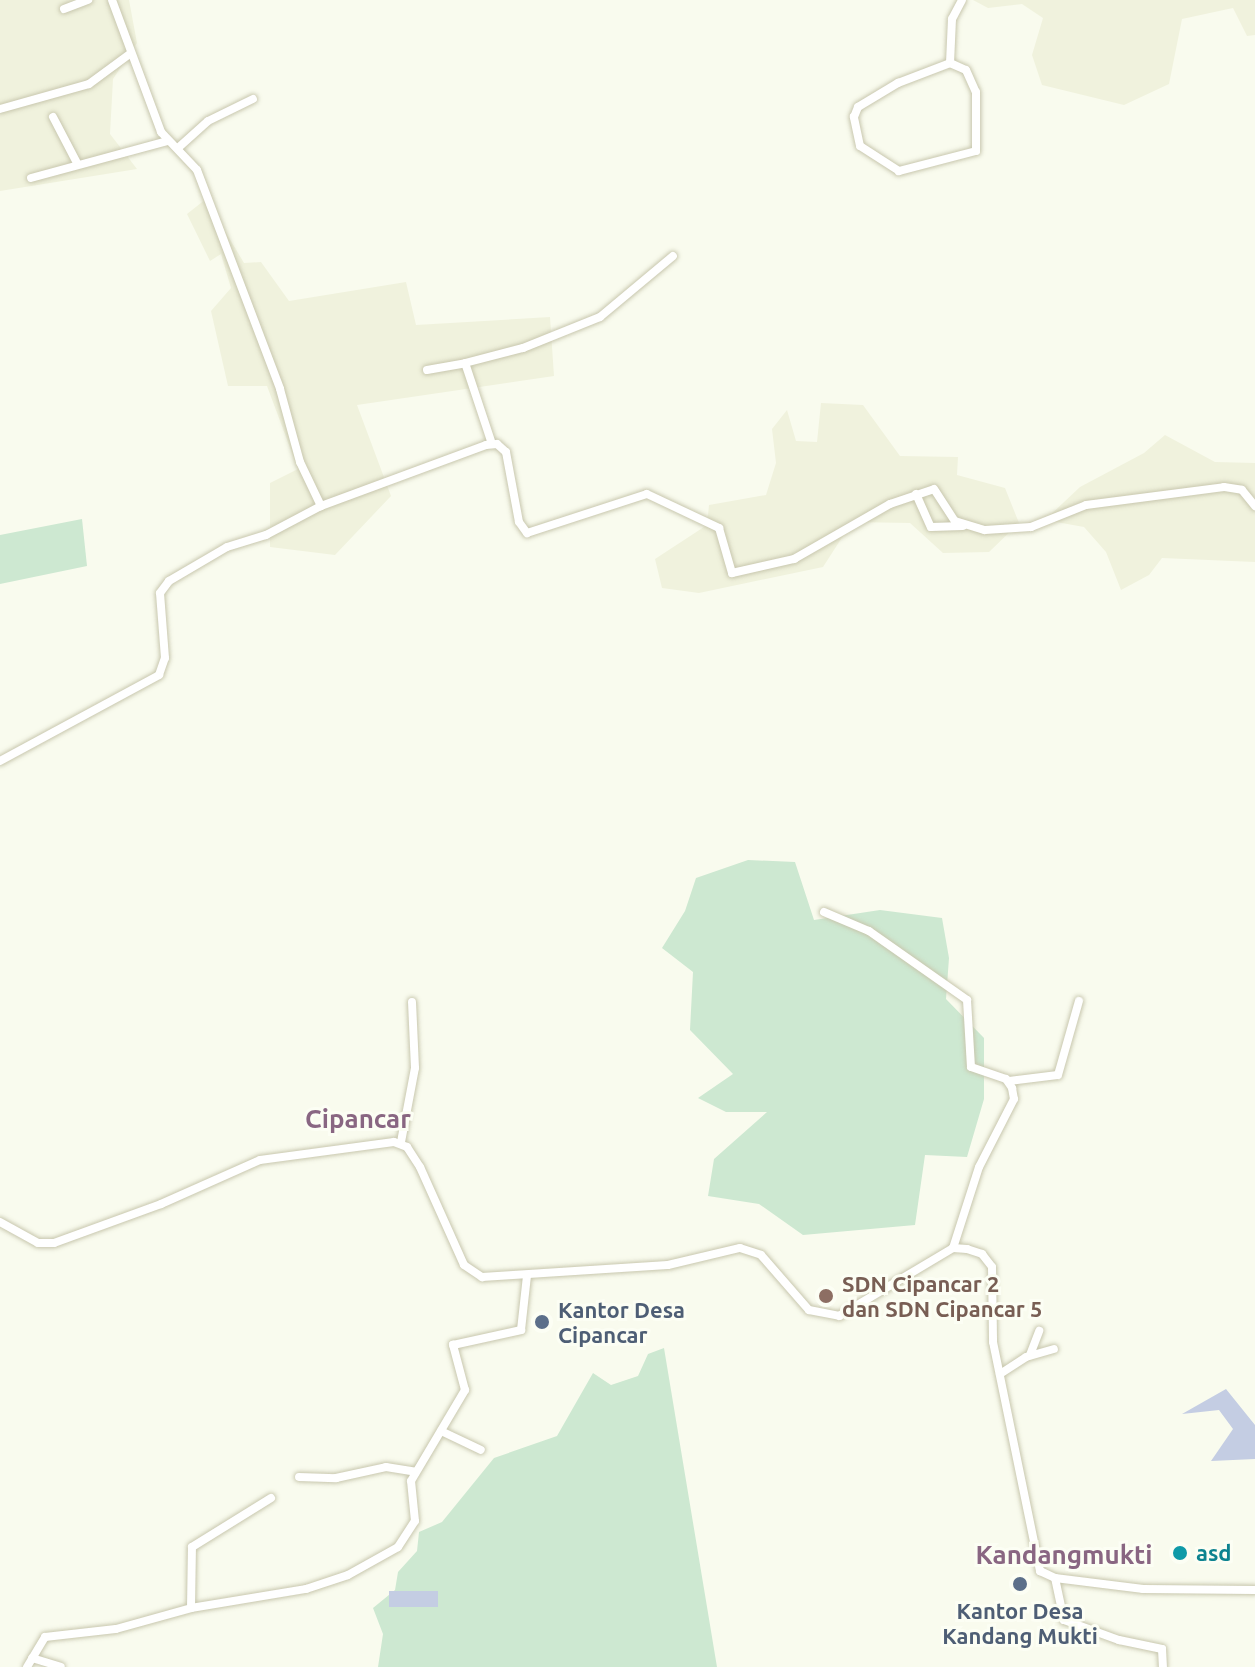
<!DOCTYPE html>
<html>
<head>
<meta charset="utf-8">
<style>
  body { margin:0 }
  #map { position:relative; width:1255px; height:1667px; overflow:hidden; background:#f9fbee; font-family:Ubuntu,sans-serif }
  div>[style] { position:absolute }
  .residential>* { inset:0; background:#f0f2dd }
  .green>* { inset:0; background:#cde8d1 }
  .water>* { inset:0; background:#c4cde3; transform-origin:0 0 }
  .roads { filter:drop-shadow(0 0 2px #c8c7ae) drop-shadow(0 0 2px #c8c7ae) }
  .minor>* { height:8px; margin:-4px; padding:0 4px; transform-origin:4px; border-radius:4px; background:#fff }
  .dots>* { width:22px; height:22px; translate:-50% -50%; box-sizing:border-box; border:4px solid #fcfef4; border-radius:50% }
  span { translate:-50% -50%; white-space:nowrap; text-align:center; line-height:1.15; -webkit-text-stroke:6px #fcfef4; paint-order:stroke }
  .education-label { font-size:22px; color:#785e54; font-weight:700 }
  .left { translate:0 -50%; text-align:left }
  .service-label { font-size:22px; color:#4e5e75; font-weight:700 }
  .culture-label { font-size:22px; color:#0d838f; font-weight:700 }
  .quarter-label { font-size:26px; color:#896682; font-weight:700 }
</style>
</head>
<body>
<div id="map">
  <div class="residential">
    <div style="clip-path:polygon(0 0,129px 0,137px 43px,113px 79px,110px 134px,137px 169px,0 191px)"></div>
    <div style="clip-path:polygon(973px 0,1255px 0,1255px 35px,1247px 36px,1233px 8px,1182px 19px,1169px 84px,1124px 105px,1042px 85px,1032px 55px,1043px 18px,1022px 4px,988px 8px)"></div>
    <div style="clip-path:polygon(206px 199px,244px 263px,261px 262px,289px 301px,406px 282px,416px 325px,550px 317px,554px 376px,357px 405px,391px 496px,335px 555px,270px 547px,270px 483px,298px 469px,267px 386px,228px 386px,211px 311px,231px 288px,221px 254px,210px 261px,187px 214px)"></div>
    <div style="clip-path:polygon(821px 403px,863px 405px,900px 456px,958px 457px,957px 475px,1005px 488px,1019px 523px,989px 552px,943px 553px,910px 523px,852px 522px,823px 567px,699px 593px,662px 588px,655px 559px,707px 525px,709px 505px,766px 495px,776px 463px,772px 429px,787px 410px,796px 441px,817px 442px)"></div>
    <div style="clip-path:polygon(1165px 435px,1215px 462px,1255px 463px,1255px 562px,1162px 558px,1149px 575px,1121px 590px,1106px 552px,1084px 527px,1045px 520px,1080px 487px,1144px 453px)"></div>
  </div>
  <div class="green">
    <div style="clip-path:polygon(82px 519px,87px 566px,0 584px,0 535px)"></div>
    <div style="clip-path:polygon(748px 860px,795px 862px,814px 920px,880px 910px,942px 918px,949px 958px,946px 999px,984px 1038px,984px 1099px,967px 1157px,925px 1155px,915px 1225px,803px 1235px,759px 1204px,708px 1196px,714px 1159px,767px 1112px,726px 1112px,698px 1098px,733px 1074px,690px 1030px,693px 972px,662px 948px,685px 911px,696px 878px)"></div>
    <div style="clip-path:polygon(664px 1348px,717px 1667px,378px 1667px,383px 1634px,373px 1608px,395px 1590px,398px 1572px,417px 1551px,419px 1532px,442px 1522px,494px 1458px,557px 1436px,593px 1373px,611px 1385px,638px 1376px,648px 1354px)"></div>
  </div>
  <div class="water">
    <div style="clip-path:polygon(1226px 1389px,1255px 1425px,1255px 1459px,1211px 1461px,1233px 1429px,1219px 1410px,1182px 1414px)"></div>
    <div style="left:438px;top:1591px;width:16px;height:49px;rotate:90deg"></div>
  </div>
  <div class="roads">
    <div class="minor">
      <div style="left:112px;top:0;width:141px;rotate:69.6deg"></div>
      <div style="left:161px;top:132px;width:52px;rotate:46.5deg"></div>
      <div style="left:197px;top:170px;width:234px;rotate:69.2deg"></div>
      <div style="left:280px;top:389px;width:76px;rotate:74.7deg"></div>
      <div style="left:300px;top:462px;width:49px;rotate:64.5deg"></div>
      <div style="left:64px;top:9px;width:26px;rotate:-21deg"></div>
      <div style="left:950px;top:63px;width:17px;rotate:24deg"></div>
      <div style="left:966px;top:70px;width:24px;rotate:66deg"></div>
      <div style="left:976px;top:92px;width:59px;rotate:90deg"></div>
      <div style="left:976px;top:151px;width:80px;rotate:165.4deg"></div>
      <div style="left:899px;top:171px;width:46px;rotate:-147.3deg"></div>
      <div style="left:860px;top:146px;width:30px;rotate:-102deg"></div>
      <div style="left:854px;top:117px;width:11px;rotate:-68deg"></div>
      <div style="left:858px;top:107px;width:47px;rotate:-31deg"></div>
      <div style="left:898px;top:83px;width:56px;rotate:-21deg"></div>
      <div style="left:950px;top:63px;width:44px;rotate:-87.4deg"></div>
      <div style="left:952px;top:19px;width:21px;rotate:-62deg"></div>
      <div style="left:0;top:109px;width:92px;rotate:-15.7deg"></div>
      <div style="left:89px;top:84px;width:52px;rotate:-36.4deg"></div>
      <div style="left:53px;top:117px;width:52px;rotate:62.4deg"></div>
      <div style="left:178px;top:148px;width:40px;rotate:-42deg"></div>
      <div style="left:208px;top:121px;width:50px;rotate:-26.1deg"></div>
      <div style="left:31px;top:178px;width:141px;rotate:-15.2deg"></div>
      <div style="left:427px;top:370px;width:39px;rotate:-10deg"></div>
      <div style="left:492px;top:444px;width:85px;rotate:-108.4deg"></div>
      <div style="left:465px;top:363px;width:60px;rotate:-14.5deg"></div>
      <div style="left:523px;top:348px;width:83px;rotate:-21.9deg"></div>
      <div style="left:600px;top:317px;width:95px;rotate:-39.9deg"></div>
      <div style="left:916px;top:494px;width:36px;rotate:66deg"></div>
      <div style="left:931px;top:527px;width:32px;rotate:-2deg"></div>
      <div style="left:0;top:761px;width:181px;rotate:-28.4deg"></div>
      <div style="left:159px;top:675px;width:18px;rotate:-71deg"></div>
      <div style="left:165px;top:658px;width:65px;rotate:-94.4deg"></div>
      <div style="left:160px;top:593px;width:15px;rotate:-53deg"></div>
      <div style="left:169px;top:581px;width:67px;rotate:-30.4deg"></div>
      <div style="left:227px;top:547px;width:41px;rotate:-17.1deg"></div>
      <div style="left:266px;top:535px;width:62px;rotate:-27.8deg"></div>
      <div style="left:321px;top:506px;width:176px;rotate:-20.3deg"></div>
      <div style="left:486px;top:445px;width:11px;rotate:-5deg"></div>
      <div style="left:497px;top:444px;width:12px;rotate:42deg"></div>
      <div style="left:506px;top:452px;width:71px;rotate:79.5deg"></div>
      <div style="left:519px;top:522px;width:14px;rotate:54deg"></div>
      <div style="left:527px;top:533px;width:126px;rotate:-18deg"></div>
      <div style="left:647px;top:494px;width:80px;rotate:25.3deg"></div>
      <div style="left:719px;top:528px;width:47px;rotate:73.9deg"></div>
      <div style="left:732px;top:573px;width:64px;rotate:-12.7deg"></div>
      <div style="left:794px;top:559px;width:111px;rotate:-29.8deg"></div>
      <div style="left:890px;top:504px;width:46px;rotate:-18.8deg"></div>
      <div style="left:934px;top:489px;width:38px;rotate:57deg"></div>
      <div style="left:955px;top:521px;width:31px;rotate:17deg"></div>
      <div style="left:985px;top:530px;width:46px;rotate:-3.7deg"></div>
      <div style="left:1031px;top:527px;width:59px;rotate:-21.8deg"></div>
      <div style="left:1086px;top:505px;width:139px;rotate:-7.4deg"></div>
      <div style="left:1224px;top:487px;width:18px;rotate:9deg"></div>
      <div style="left:1242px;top:490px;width:21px;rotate:51deg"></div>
      <div style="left:824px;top:912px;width:49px;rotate:22.9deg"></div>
      <div style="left:869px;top:931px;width:120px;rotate:35.1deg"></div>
      <div style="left:967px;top:1000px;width:67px;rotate:86.6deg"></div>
      <div style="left:971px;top:1067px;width:37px;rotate:19deg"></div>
      <div style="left:1006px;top:1079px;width:11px;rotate:56deg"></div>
      <div style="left:1012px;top:1088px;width:11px;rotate:80deg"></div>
      <div style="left:1014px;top:1099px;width:76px;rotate:117.2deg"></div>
      <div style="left:979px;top:1167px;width:85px;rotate:107.8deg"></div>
      <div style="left:1009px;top:1081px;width:49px;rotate:-7deg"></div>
      <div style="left:1058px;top:1075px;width:77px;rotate:-74.2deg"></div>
      <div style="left:401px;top:1142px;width:75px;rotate:-79.3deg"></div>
      <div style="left:415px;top:1068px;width:66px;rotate:-92.6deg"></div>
      <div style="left:0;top:1222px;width:43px;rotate:28.9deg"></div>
      <div style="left:38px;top:1243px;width:16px"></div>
      <div style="left:54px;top:1243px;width:114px;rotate:-20deg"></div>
      <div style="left:161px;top:1204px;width:108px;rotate:-24deg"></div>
      <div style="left:260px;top:1160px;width:135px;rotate:-7.7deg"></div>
      <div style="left:394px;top:1142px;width:14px;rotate:21deg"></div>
      <div style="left:407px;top:1147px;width:24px;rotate:57deg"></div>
      <div style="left:420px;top:1167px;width:107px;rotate:65.8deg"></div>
      <div style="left:464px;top:1265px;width:22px;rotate:34deg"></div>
      <div style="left:482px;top:1277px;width:186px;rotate:-3.7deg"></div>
      <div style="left:668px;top:1265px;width:74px;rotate:-13.3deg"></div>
      <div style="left:740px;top:1248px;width:22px;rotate:18deg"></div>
      <div style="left:761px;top:1255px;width:73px;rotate:48.9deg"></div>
      <div style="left:809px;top:1310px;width:31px;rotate:11deg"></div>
      <div style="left:839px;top:1316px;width:133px;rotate:-30.8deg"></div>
      <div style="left:953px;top:1248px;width:14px;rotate:4deg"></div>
      <div style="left:967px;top:1249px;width:16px;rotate:18deg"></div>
      <div style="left:982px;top:1254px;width:16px;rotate:52deg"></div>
      <div style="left:992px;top:1267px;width:75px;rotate:89.2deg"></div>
      <div style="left:993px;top:1342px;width:234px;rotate:78.4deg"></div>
      <div style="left:1040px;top:1571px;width:17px;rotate:25deg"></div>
      <div style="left:1055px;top:1578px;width:89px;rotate:7.1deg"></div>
      <div style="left:1143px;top:1589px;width:112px;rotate:0.5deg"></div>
      <div style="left:1030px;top:1355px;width:26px;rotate:-69deg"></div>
      <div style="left:1000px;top:1374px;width:31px;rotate:-33deg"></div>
      <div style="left:1026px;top:1357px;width:29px;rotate:-16deg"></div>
      <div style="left:441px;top:1431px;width:44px;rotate:25.4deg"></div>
      <div style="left:299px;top:1477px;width:37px;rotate:2deg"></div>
      <div style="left:336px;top:1478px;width:51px;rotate:-12.4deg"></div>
      <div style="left:386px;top:1467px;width:30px;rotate:9deg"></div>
      <div style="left:1055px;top:1578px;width:43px;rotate:77.9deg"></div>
      <div style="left:1064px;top:1620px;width:59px;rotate:20deg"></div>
      <div style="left:1119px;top:1640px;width:44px;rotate:11.8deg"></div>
      <div style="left:1162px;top:1649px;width:18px;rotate:87deg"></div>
      <div style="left:191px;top:1608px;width:61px;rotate:-89.1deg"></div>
      <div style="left:192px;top:1547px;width:93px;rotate:-31.8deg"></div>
      <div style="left:32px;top:1658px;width:30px;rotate:17deg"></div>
      <div style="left:27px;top:1667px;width:35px;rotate:-59deg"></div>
      <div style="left:45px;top:1637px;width:71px;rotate:-6.4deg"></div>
      <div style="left:116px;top:1629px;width:78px;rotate:-15.6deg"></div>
      <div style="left:191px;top:1608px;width:117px;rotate:-9.4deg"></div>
      <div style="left:306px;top:1589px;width:44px;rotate:-18.4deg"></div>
      <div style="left:348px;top:1575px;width:57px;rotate:-29.2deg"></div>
      <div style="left:398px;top:1547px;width:31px;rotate:-57deg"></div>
      <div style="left:415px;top:1521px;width:40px;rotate:-95.7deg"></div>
      <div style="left:411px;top:1481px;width:106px;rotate:-59.3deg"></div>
      <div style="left:465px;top:1390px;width:47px;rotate:-104.9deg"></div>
      <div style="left:453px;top:1345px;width:70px;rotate:-12.4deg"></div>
      <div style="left:521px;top:1330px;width:54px;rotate:-83.7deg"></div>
    </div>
  </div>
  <div class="dots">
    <div style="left:826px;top:1296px;background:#8d6e63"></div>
    <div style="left:542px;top:1322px;background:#5c6f8a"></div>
    <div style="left:1180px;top:1553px;background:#0f9aa8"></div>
    <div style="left:1020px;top:1584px;background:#5c6f8a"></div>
  </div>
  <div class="education-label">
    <span class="left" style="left:842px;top:1296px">SDN Cipancar 2<br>dan SDN Cipancar 5</span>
  </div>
  <div class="service-label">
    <span class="left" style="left:558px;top:1322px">Kantor Desa<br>Cipancar</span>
    <span style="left:1020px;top:1623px">Kantor Desa<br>Kandang Mukti</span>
  </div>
  <div class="culture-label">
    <span class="left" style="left:1196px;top:1553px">asd</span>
  </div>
  <div class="quarter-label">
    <span style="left:358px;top:1119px">Cipancar</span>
    <span style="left:1064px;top:1555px">Kandangmukti</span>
  </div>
</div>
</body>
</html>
